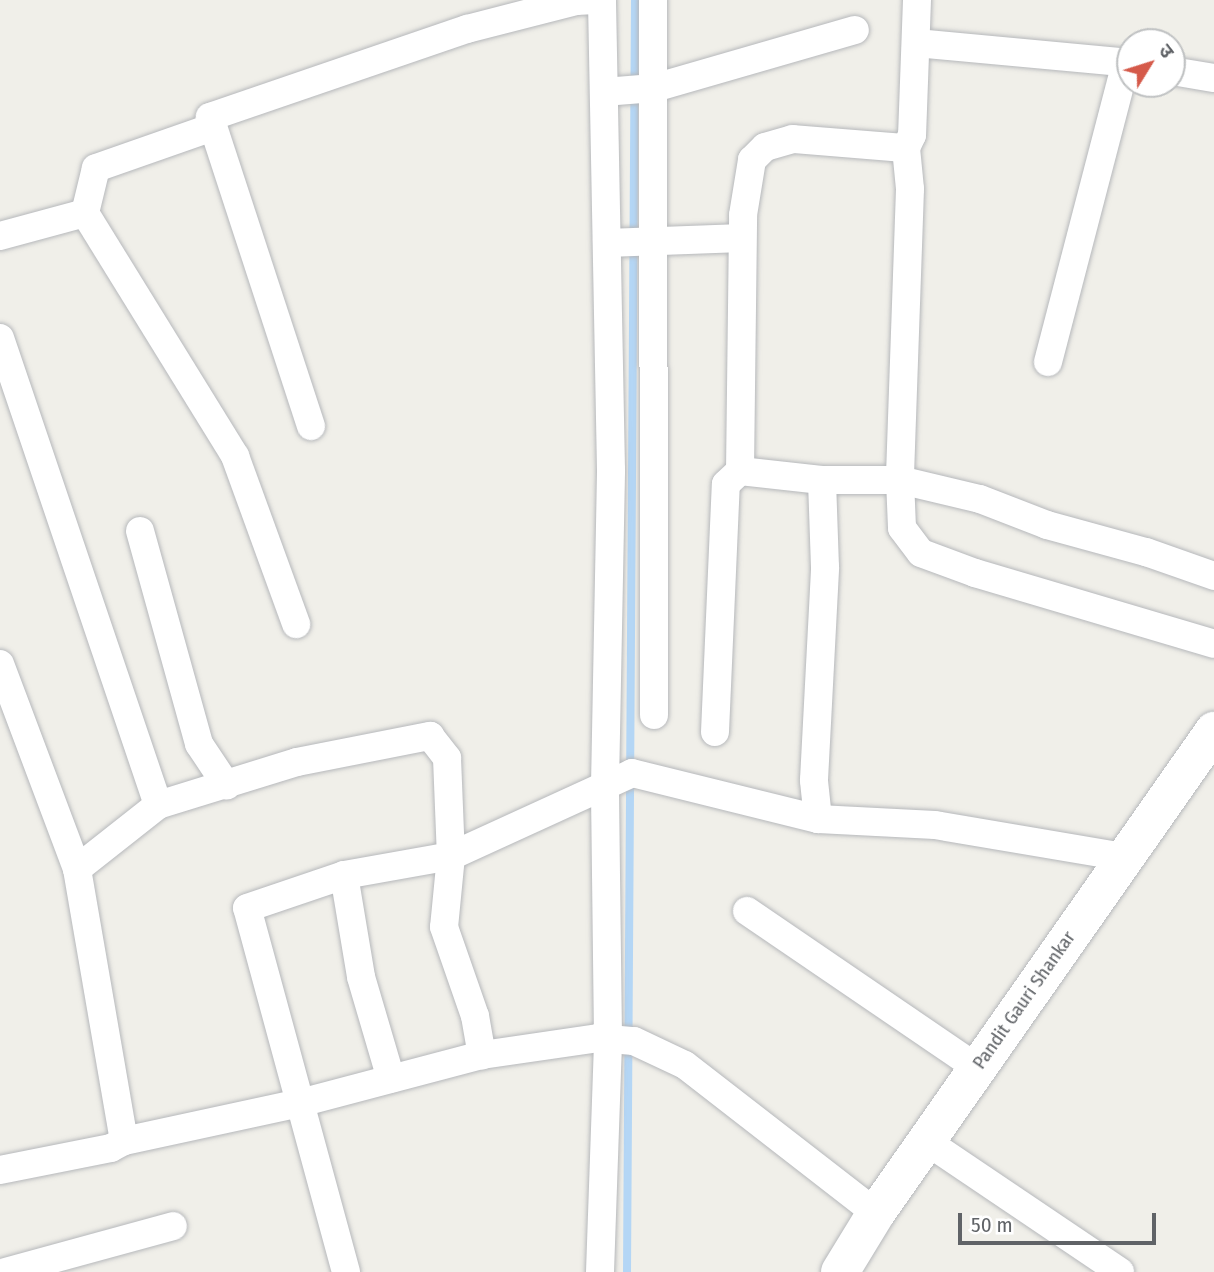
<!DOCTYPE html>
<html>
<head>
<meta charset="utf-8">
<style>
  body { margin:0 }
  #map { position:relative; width:1214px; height:1272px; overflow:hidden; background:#f0efe9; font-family:"Fira Sans Condensed","Noto Sans Devanagari",sans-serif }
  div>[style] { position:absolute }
  .stream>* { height:8px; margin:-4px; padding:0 4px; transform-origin:4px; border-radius:4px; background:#b4d6f5 }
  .roads { filter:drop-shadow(0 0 2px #b6b8bb) drop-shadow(0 0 2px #b6b8bb) }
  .street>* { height:28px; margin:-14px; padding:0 14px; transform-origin:14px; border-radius:14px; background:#fff }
  .secondary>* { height:38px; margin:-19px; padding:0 19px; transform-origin:19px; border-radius:19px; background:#fff }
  span { translate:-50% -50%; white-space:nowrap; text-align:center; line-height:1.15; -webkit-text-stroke:6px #fff; paint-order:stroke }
  .street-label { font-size:19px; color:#606367 }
  .north { position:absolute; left:1116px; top:28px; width:70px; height:70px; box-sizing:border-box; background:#fff; border:2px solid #bfc1c2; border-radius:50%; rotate:52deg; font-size:19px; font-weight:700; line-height:28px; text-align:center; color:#606367 }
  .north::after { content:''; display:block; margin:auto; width:24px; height:32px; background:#d55a4a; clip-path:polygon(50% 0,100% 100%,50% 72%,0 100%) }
  .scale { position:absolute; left:958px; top:1213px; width:198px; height:32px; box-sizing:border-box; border:4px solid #606367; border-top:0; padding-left:9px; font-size:21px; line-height:24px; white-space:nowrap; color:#606367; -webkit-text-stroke:5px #fff; paint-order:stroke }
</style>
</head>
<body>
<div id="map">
  <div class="stream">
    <div style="left:627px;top:1272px;width:1272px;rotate:-89.64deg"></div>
  </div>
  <div class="roads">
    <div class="street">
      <div style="left:653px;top:0;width:715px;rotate:89.92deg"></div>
      <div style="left:917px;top:0;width:135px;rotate:92.1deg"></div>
      <div style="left:912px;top:135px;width:14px;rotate:115deg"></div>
      <div style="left:906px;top:148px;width:41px;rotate:84.4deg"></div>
      <div style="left:910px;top:189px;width:291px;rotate:92deg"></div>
      <div style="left:900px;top:480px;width:48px;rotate:87.6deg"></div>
      <div style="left:902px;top:528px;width:31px;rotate:53deg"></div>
      <div style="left:921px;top:553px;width:58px;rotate:20.3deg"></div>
      <div style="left:975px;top:573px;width:249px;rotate:16.5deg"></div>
      <div style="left:916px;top:43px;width:215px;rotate:5.3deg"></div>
      <div style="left:1172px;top:71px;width:43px;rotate:9.5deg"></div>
      <div style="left:604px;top:92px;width:50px;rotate:-4.6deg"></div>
      <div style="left:654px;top:88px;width:209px;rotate:-16.1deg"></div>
      <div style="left:85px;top:213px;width:286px;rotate:58.3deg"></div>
      <div style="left:235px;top:456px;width:179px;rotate:70deg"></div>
      <div style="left:0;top:236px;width:88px;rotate:-15.1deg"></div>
      <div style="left:85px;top:213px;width:46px;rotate:-76.3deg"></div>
      <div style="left:96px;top:168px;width:124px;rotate:-19.3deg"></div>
      <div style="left:607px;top:243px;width:135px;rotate:-2.1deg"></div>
      <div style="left:0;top:338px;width:493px;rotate:71.3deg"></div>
      <div style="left:1048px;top:362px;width:310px;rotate:-75.4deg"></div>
      <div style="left:311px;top:426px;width:325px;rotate:-108.1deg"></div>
      <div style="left:210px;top:117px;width:272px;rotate:-18.9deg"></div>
      <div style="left:467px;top:29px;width:113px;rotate:-14.4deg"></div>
      <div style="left:576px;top:1px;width:19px;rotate:-3deg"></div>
      <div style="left:740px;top:471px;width:256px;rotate:-89.3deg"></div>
      <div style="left:743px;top:215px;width:56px;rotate:-80.7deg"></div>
      <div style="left:752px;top:160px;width:18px;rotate:-45deg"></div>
      <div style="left:765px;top:147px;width:29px;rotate:-16deg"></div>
      <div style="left:793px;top:139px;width:113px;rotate:4.6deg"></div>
      <div style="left:140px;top:531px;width:221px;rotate:74.5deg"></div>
      <div style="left:199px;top:744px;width:50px;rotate:56.3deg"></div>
      <div style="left:0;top:664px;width:219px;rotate:69.4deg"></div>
      <div style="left:77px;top:869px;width:276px;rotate:80.2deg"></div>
      <div style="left:715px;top:732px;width:248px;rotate:-87.5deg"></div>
      <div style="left:726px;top:484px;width:19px;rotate:-43deg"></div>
      <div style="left:740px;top:471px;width:82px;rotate:6.3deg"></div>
      <div style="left:822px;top:480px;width:78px"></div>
      <div style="left:900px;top:480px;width:82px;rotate:13.4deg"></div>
      <div style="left:980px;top:499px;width:72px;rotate:21.2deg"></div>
      <div style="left:1047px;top:525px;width:103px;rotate:15.3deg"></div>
      <div style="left:1146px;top:552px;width:72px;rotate:19.4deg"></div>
      <div style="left:818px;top:819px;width:39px;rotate:-96deg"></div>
      <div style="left:814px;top:780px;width:213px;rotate:-87deg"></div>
      <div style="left:825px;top:567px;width:87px;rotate:-92deg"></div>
      <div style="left:77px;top:869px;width:103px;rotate:-38.3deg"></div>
      <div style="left:158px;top:805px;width:145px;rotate:-17.2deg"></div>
      <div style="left:297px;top:762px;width:136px;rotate:-11.1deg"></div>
      <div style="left:430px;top:736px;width:28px;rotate:52deg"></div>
      <div style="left:447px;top:758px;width:98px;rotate:87.7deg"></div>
      <div style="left:451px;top:856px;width:71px;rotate:95.6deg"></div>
      <div style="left:444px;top:927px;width:94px;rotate:70.8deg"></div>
      <div style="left:475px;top:1016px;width:40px;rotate:80deg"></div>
      <div style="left:344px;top:875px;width:103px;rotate:80.5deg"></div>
      <div style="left:361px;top:977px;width:106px;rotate:73.6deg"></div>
      <div style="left:747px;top:911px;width:278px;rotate:34.3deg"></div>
      <div style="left:926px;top:1141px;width:234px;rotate:34deg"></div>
      <div style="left:0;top:1170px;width:113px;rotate:-11.2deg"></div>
      <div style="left:111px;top:1148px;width:15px;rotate:-28deg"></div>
      <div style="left:124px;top:1141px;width:180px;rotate:-12.2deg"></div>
      <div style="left:300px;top:1103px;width:188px;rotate:-14.8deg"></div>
      <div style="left:482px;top:1055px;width:117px;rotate:-8.3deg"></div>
      <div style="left:598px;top:1038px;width:36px;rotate:5deg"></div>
      <div style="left:634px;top:1041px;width:56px;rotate:25.2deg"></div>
      <div style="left:685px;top:1065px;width:242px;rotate:37.8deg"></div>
      <div style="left:5px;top:1272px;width:174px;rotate:-15.3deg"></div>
      <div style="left:346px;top:1272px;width:377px;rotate:-105.2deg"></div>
      <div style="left:247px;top:908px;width:102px;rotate:-18.8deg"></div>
      <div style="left:344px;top:875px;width:109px;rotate:-10.1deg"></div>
      <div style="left:451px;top:856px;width:199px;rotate:-24.6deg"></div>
      <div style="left:632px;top:773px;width:192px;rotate:13.9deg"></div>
      <div style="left:818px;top:819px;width:117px;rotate:2.9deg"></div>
      <div style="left:935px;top:825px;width:193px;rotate:9.6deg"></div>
      <div style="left:600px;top:1272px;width:234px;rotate:-88deg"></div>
      <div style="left:608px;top:1038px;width:253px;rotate:-90.7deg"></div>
      <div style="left:605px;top:785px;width:315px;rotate:-88.9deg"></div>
      <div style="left:611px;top:470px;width:470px;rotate:-91.1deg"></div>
    </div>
    <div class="secondary">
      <div style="left:840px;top:1272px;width:69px;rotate:-58.6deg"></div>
      <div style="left:876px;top:1213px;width:589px;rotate:-54.96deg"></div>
    </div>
  </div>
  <div class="street-label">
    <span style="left:1024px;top:1000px;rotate:-55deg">Pandit Gauri Shankar</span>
  </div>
  <div class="north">उ</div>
  <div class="scale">50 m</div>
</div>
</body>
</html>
